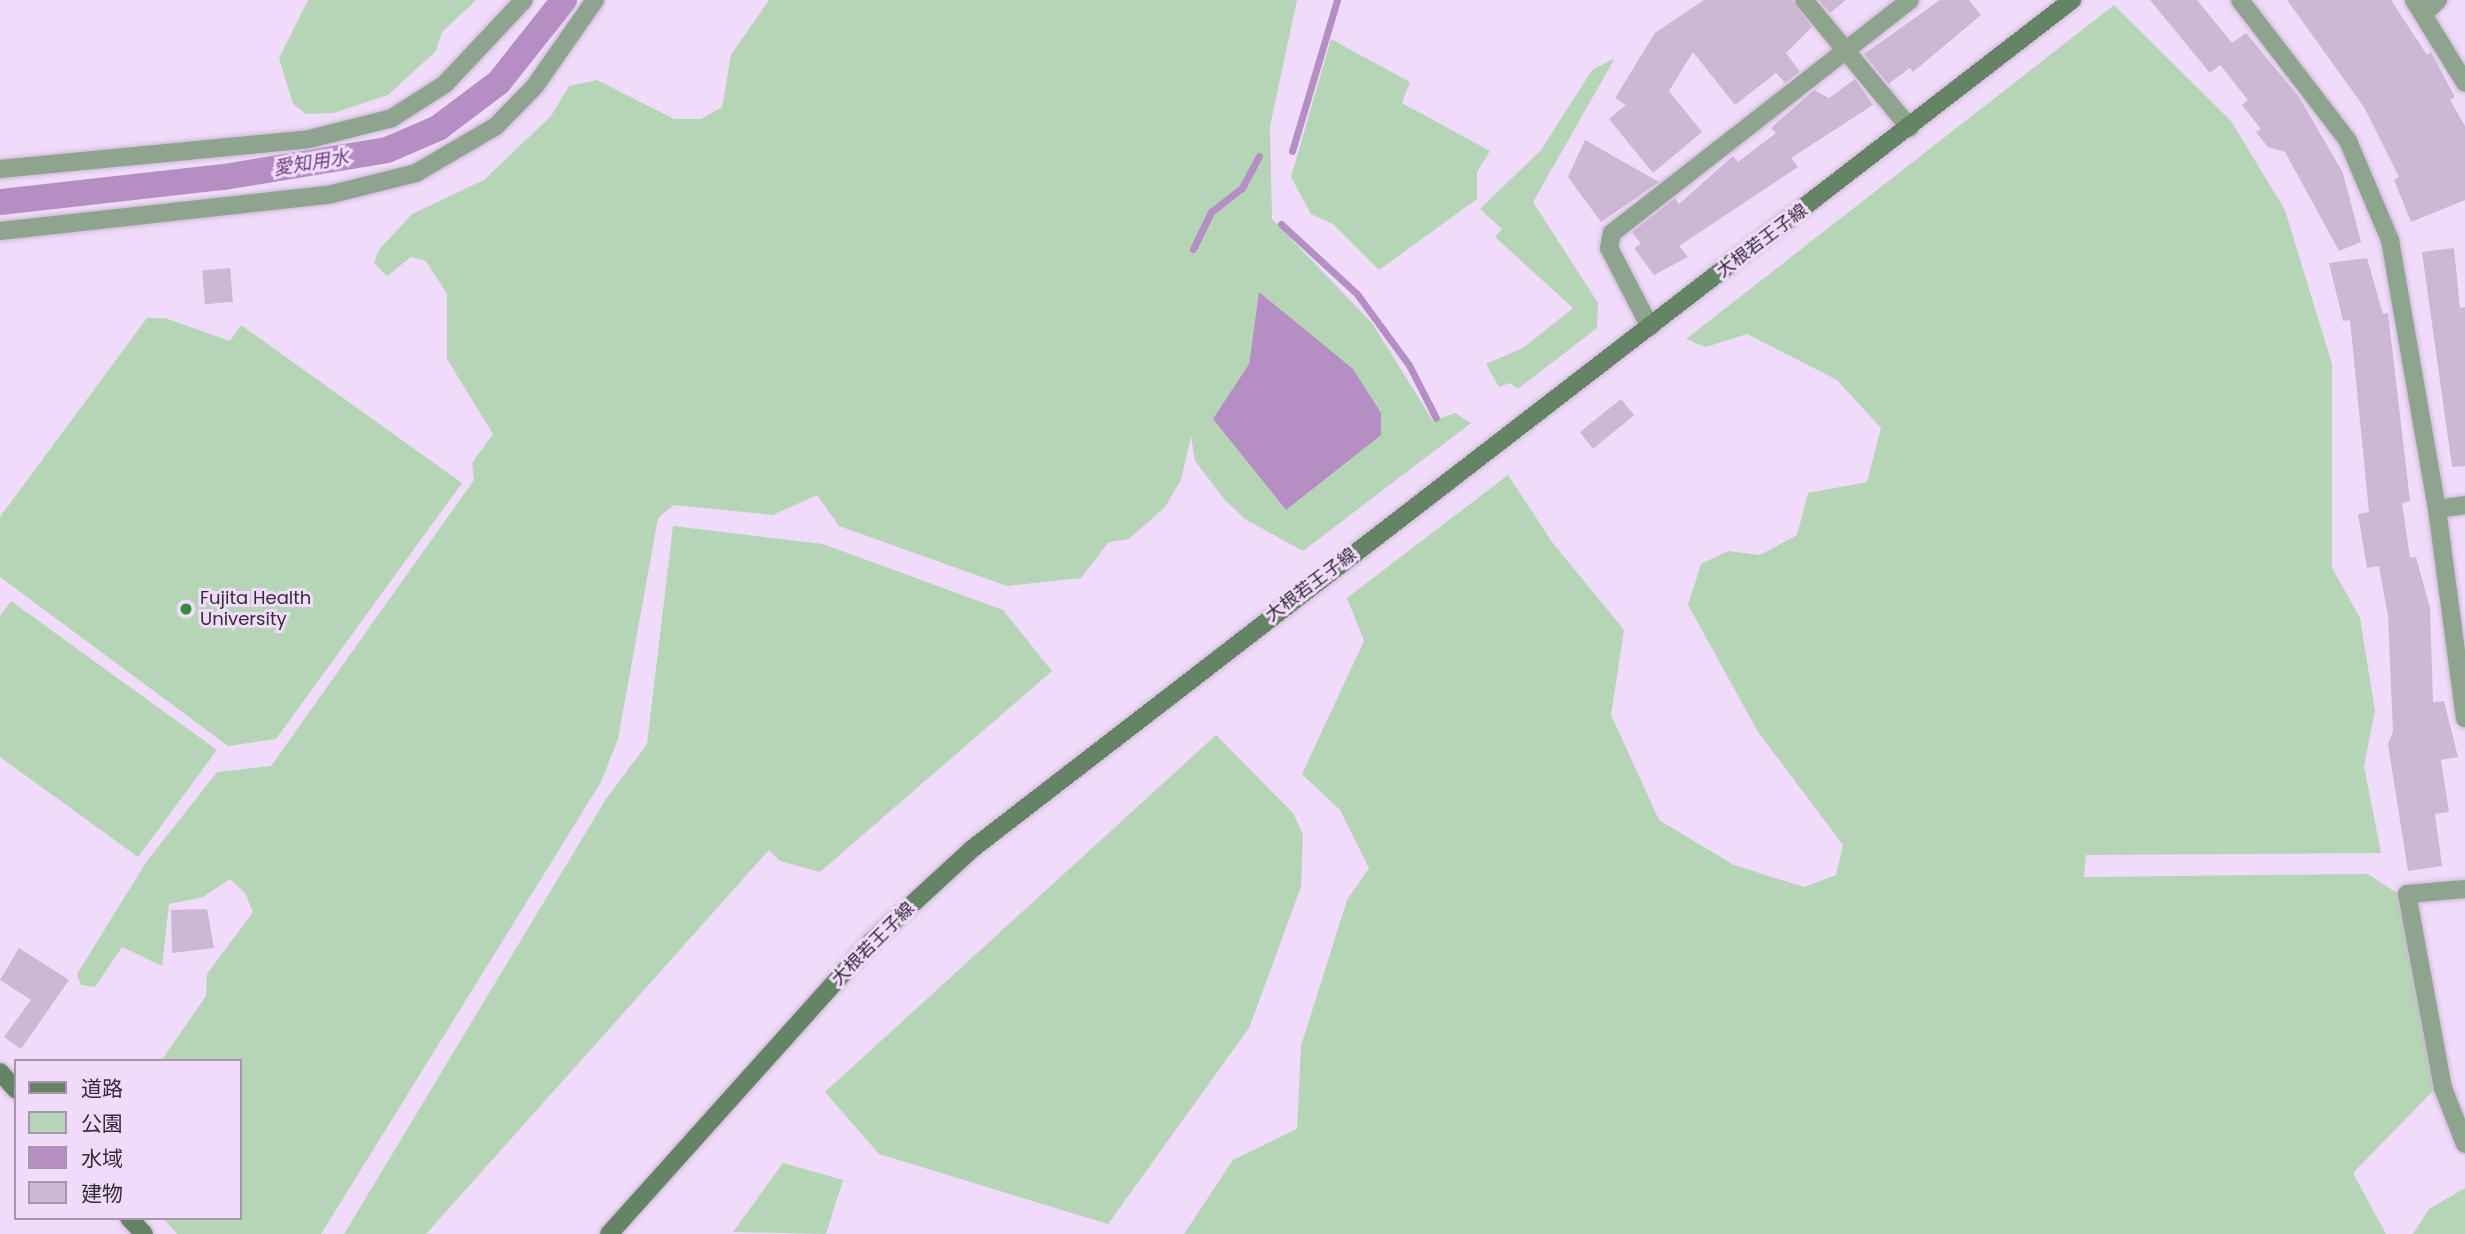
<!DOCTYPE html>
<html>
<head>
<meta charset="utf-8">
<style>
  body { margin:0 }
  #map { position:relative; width:2465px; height:1234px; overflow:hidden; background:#f1dbfa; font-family:Poppins,"Noto Sans JP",sans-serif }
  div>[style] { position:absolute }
  .green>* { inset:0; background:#b6d5b6 }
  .water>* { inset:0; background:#b58fc4 }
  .stream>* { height:7px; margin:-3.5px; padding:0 3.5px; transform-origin:3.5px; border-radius:3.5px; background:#b58fc4 }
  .canal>* { height:26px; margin:-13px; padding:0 13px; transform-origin:13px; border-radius:13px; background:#b58fc4 }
  .building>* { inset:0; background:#ccb7d4; transform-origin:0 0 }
  .roads { filter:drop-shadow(0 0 2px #cbb8d3) drop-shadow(0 0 2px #cbb8d3) }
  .street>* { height:18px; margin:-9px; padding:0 9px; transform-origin:9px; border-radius:9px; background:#8ea48f }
  .secondary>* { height:18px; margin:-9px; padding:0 9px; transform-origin:9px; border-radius:9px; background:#658465 }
  .dots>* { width:19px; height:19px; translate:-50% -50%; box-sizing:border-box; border:4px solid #f1dbfa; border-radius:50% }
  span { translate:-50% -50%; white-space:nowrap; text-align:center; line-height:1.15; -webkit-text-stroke:6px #f1dbfa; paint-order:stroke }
  .street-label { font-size:18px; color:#352d38 }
  .poi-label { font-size:18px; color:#352d38 }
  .left { translate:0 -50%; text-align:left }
  .water-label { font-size:19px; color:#704082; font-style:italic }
  .legend { position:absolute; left:14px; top:1059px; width:228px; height:161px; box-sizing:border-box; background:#f1dbfa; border:2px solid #a695ac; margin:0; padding:9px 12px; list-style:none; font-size:21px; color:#352d38 }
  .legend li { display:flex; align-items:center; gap:14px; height:35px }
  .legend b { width:35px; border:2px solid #a695ac }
</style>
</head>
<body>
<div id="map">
  <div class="green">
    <div style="clip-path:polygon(308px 0,476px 0,442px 32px,436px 51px,388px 95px,334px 113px,306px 114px,293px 104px,279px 58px)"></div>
    <div style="clip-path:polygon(evenodd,769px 0,1297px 0,1270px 126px,1272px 219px,1372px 323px,1433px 421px,1455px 413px,1471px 423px,1303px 551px,1245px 519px,1225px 500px,1195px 461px,1191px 436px,1181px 480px,1165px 507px,1129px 539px,1109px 542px,1081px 578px,1007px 586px,839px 526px,817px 495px,773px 515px,674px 505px,658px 518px,618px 739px,601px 782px,321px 1234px,177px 1234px,163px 1218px,240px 1218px,240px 1061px,161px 1061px,206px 996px,207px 974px,253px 912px,245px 893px,230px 879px,203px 897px,169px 904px,162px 966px,122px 947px,95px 987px,81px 985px,77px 974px,147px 861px,217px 772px,271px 766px,474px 480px,472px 463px,493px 434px,447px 359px,447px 294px,426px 261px,411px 257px,387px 276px,374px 263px,378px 251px,412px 214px,484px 180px,551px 116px,569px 86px,597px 80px,674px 119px,701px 119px,722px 107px,731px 55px,769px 0,1259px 293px,1286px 510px,1214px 420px,1249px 364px,1259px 293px)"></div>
    <div style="clip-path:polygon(2114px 5px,2231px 121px,2285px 210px,2332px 364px,2332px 568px,2360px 618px,2375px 711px,2364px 766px,2381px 853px,2086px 855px,2084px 877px,2368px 874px,2397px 893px,2438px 1086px,2353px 1173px,2386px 1234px,1184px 1234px,1233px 1160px,1297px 1129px,1301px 1046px,1347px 900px,1369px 868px,1340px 810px,1302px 774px,1364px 641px,1347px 598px,1508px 475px,1552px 542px,1624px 630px,1611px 715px,1659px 820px,1734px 865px,1804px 887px,1836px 875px,1843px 845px,1758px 732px,1688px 605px,1701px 564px,1728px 551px,1760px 555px,1797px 535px,1808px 493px,1867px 482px,1881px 428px,1837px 380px,1747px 334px,1706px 347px,1686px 339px)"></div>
    <div style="clip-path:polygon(1331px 39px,1410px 82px,1402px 103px,1490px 151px,1477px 172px,1477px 199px,1379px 270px,1333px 224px,1311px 214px,1291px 177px)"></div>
    <div style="clip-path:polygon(1615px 58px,1533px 202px,1598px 303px,1597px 328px,1518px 389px,1510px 383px,1499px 387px,1486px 364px,1523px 348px,1573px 308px,1495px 237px,1502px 229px,1480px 209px,1541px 150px,1592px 70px)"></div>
    <div style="clip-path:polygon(147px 318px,165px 318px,230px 341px,241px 325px,462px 483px,276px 739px,228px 746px,0 577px,0 517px)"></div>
    <div style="clip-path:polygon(673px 526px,823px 544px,1003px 610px,1052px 671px,820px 872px,780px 861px,769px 850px,426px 1234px,344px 1234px,606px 799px,647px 744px)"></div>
    <div style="clip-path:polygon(11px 601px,217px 750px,138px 857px,0 757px,0 616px)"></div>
    <div style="clip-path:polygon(1216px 735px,1293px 813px,1303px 835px,1301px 887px,1249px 1028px,1108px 1224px,879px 1154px,825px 1092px)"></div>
    <div style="clip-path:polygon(783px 1163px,843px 1180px,826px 1234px,733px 1232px)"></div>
    <div style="clip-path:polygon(2465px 1188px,2465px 1234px,2413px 1234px,2429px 1209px)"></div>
  </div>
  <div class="water">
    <div style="clip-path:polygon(1259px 292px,1353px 369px,1381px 413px,1381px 435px,1286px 510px,1213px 419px,1249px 364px)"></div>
  </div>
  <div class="stream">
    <div style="left:1292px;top:151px;width:158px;rotate:-73.4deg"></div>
    <div style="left:1281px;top:224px;width:103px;rotate:42.6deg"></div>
    <div style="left:1357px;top:294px;width:88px;rotate:53.8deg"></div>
    <div style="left:1409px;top:365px;width:59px;rotate:63deg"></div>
    <div style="left:1193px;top:249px;width:41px;rotate:-64.1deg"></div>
    <div style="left:1211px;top:212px;width:39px;rotate:-38deg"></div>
    <div style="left:1242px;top:188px;width:36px;rotate:-62deg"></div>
  </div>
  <div class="canal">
    <div style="left:0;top:202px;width:225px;rotate:-6.4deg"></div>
    <div style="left:224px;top:177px;width:165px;rotate:-9.4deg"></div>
    <div style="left:387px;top:150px;width:56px;rotate:-23.3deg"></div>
    <div style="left:438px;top:128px;width:76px;rotate:-37deg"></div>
    <div style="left:499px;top:82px;width:105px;rotate:-51.6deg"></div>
  </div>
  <div class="building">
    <div style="clip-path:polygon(1704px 0,1793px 0,1812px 27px,1786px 53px,1800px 72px,1785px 83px,1776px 73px,1735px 105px,1693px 52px,1669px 91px,1702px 132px,1653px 173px,1609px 119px,1626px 105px,1615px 98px,1655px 33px)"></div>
    <div style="clip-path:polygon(1819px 0,1846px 0,1830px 13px)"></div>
    <div style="clip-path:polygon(1940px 0,1969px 0,1981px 15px,1913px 72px,1910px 68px,1888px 84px,1864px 54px)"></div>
    <div style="clip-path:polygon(2150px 0,2197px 0,2232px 43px,2246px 33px,2299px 97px,2343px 173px,2361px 242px,2339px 251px,2285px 152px,2268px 147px,2256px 132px,2261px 129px,2242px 105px,2248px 100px,2220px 65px,2210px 73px)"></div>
    <div style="clip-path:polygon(2287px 0,2391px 0,2427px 55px,2431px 52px,2455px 97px,2450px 100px,2465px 126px,2465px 200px,2411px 222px,2394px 180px,2399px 177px,2364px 107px)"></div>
    <div style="clip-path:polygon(1855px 79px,1873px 105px,1791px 158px,1798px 167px,1679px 246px,1688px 257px,1654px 275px,1634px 248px,1641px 244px,1632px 232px,1675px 198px,1679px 204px,1733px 156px,1738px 162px,1776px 133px,1771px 128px,1814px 90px,1829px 98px)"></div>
    <div style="clip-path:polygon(1585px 140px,1659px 182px,1601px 222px,1568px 177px)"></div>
    <div style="clip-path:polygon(2454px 248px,2460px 308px,2465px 307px,2465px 466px,2452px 467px,2422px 252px)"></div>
    <div style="clip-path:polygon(2367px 258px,2383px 314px,2388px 313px,2410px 501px,2402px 503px,2410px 558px,2416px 557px,2430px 608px,2433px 702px,2444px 701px,2458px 757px,2441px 760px,2449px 812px,2435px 814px,2442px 866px,2408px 871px,2388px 744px,2393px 732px,2388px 616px,2379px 566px,2367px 568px,2358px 514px,2369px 512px,2350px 320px,2343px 321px,2329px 263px)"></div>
    <div style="left:230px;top:268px;width:34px;height:28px;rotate:85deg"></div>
    <div style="left:1621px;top:399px;width:21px;height:53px;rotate:51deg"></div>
    <div style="clip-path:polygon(207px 909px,214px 948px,172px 953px,171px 910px)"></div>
    <div style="clip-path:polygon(19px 948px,69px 980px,21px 1049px,4px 1037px,31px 1000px,0 980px)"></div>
  </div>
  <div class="roads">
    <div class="street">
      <div style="left:1804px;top:0;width:166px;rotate:50.4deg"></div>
      <div style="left:2240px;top:0;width:178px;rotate:52.5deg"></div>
      <div style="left:2348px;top:141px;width:108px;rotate:67deg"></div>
      <div style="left:2390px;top:240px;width:273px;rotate:80.1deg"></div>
      <div style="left:2437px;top:509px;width:211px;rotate:82.4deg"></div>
      <div style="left:2414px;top:0;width:97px;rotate:58.4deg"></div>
      <div style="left:2424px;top:14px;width:20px;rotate:-45deg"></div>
      <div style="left:0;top:169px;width:310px;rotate:-5.5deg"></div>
      <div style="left:309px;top:139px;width:86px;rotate:-14.2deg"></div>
      <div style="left:392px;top:118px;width:63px;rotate:-32.7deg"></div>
      <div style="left:445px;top:84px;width:115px;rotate:-46.8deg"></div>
      <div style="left:0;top:231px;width:330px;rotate:-6.3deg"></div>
      <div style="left:328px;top:195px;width:91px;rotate:-14deg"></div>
      <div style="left:416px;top:173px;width:93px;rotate:-30.4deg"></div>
      <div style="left:496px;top:126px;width:56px;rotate:-45.7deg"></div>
      <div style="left:535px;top:86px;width:105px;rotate:-55.1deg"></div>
      <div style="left:1650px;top:327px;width:89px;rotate:-117.4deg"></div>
      <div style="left:1609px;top:248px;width:15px;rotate:-79deg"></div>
      <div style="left:1612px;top:233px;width:378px;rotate:-38deg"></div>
      <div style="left:2437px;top:509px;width:28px;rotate:-8deg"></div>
      <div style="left:2465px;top:889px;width:58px;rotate:175.1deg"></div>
      <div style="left:2407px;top:894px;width:197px;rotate:79.5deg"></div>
      <div style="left:2443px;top:1088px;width:60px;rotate:68.6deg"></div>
    </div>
    <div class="secondary">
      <div style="left:0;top:1072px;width:24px;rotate:48deg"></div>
      <div style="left:129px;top:1218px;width:22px;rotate:47deg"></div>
      <div style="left:609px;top:1234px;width:394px;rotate:-48.1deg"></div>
      <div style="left:872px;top:941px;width:136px;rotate:-42.6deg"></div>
      <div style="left:972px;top:849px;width:1390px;rotate:-37.66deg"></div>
    </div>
  </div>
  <div class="dots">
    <div style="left:186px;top:609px;background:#328b3c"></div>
  </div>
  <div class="street-label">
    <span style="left:1762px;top:241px;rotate:-37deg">大根若王子線</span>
    <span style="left:1311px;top:585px;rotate:-37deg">大根若王子線</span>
    <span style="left:873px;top:944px;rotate:-45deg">大根若王子線</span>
  </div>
  <div class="poi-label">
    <span class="left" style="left:200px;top:609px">Fujita Health<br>University</span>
  </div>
  <div class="water-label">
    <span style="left:311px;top:163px;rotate:-9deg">愛知用水</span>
  </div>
  <ul class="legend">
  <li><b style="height:9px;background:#658465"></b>道路</li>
  <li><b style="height:19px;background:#b6d5b6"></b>公園</li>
  <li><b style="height:19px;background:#b58fc4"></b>水域</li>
  <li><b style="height:19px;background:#ccb7d4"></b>建物</li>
  </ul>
</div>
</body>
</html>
